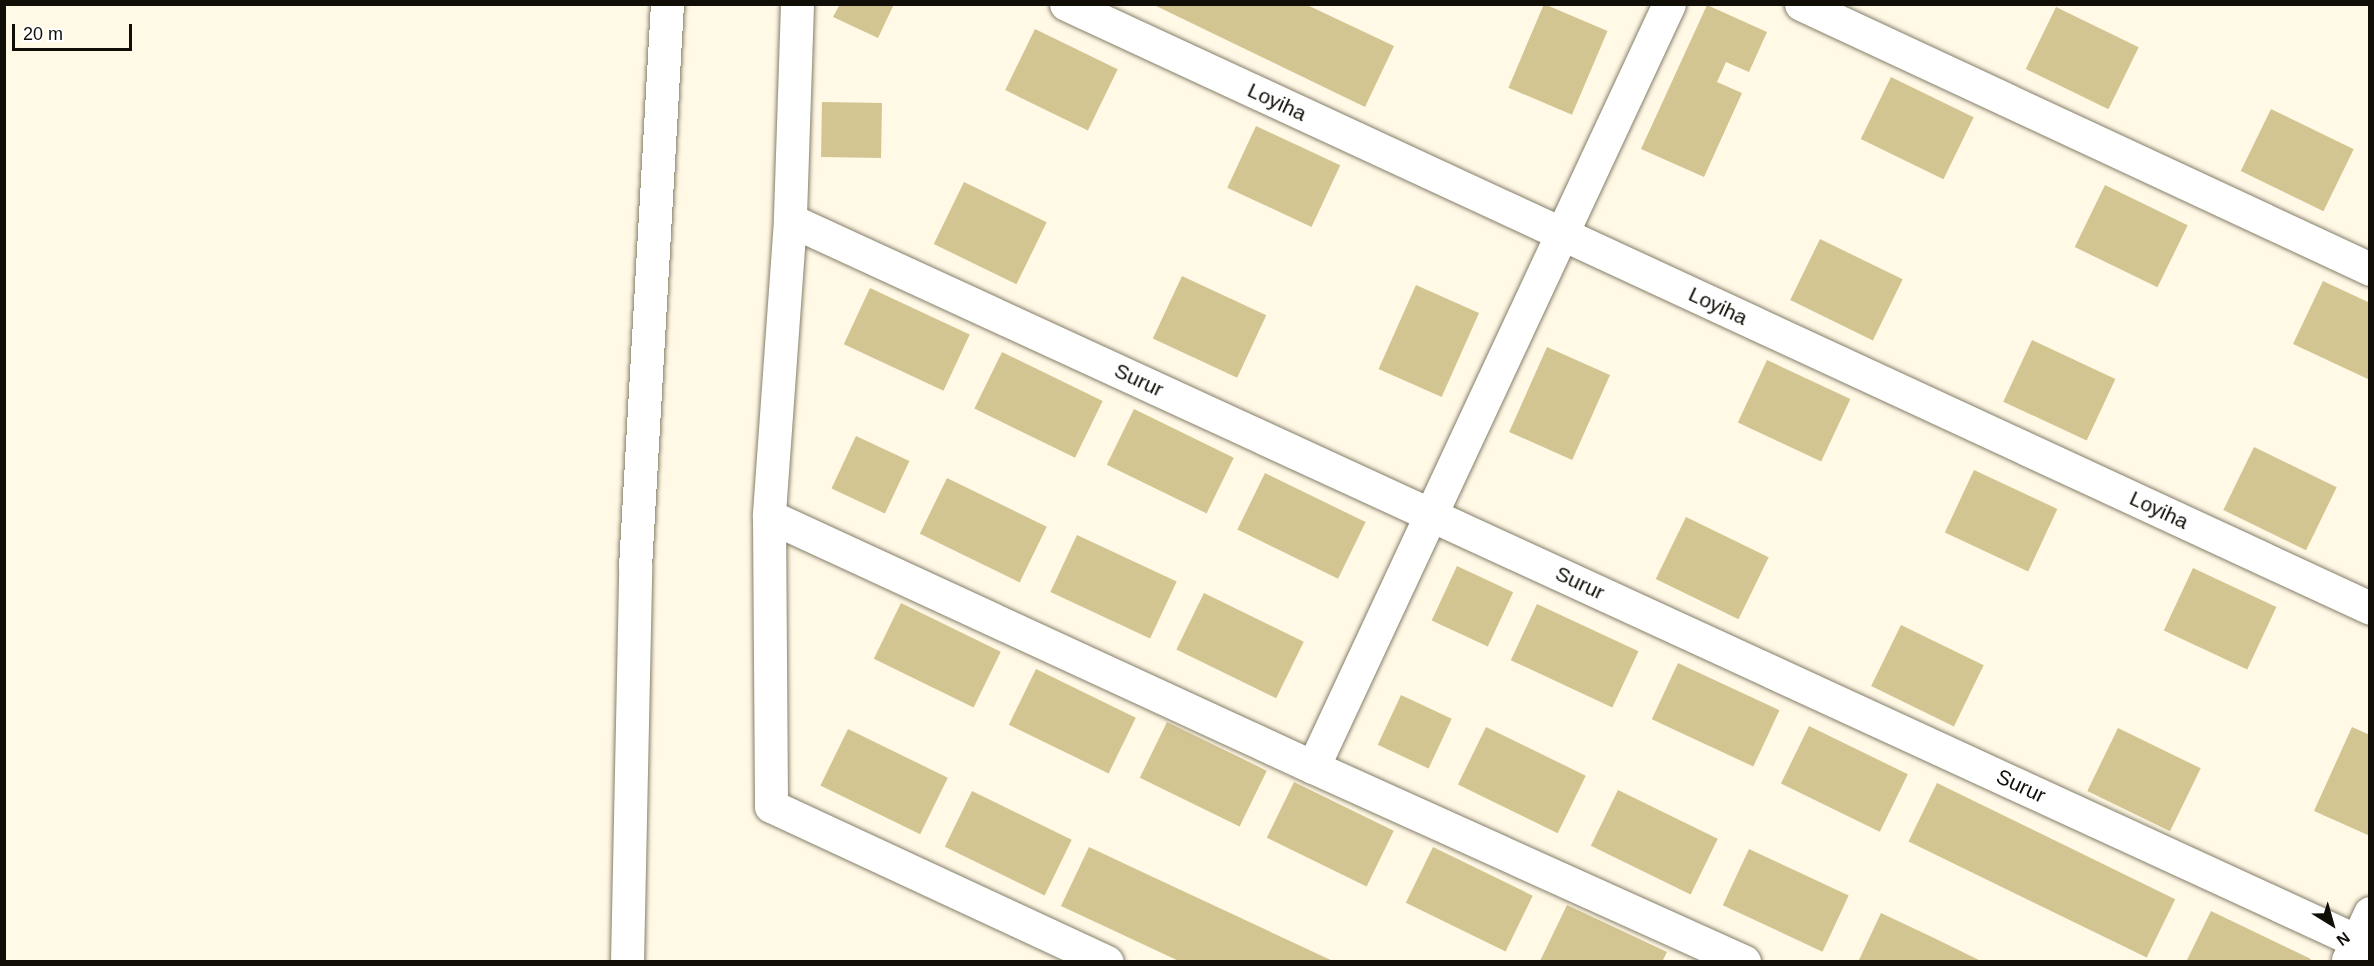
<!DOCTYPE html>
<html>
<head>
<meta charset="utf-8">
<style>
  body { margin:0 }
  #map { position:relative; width:2374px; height:966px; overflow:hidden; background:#fff9e6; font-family:Arial,sans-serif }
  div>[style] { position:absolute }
  .building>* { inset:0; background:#d3c592; transform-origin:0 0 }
  .roads { filter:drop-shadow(0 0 2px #857f69) drop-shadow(0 0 2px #857f69) }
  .minor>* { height:33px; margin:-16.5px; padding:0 16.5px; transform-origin:16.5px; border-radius:16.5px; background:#fff }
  span { translate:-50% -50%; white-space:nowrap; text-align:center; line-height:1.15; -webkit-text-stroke:6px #fff; paint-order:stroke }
  .street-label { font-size:21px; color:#100e06 }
  .frame { position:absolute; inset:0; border:6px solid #100e06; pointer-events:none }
  .north { position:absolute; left:2302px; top:894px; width:60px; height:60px; -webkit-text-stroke:4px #fff; paint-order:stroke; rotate:143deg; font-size:16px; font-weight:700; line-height:24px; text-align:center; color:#100e06 }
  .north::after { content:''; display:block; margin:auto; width:21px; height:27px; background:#100e06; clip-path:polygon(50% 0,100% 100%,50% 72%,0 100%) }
  .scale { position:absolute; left:12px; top:24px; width:120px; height:27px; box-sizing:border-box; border:3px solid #100e06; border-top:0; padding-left:8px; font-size:18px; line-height:21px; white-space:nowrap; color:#100e06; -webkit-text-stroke:4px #fff; paint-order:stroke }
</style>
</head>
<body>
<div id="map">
  <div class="building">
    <div style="clip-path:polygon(840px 4px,894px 4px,878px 38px,833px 17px)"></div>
    <div style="clip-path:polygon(1152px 4px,1305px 4px,1394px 46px,1365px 107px)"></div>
    <div style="left:1544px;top:4px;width:69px;height:91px;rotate:23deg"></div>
    <div style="clip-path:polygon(1707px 5px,1767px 32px,1749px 72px,1726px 62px,1717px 82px,1742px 93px,1704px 177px,1641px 149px)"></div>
    <div style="left:2056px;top:7px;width:92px;height:69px;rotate:26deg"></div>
    <div style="left:1035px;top:29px;width:92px;height:68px;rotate:26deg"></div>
    <div style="left:1891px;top:77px;width:92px;height:69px;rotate:26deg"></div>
    <div style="left:822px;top:102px;width:60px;height:55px;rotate:1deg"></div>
    <div style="left:2271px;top:109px;width:92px;height:69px;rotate:26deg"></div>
    <div style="left:1256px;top:126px;width:93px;height:68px;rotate:25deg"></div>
    <div style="left:964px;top:182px;width:92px;height:69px;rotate:26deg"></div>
    <div style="left:2105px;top:185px;width:92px;height:69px;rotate:26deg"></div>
    <div style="left:1820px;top:239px;width:92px;height:68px;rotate:26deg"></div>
    <div style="left:1182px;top:276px;width:93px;height:69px;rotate:25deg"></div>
    <div style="clip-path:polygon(2323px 281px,2370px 303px,2370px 380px,2293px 344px)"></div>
    <div style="left:1416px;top:285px;width:69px;height:92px;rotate:24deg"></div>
    <div style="left:870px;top:288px;width:110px;height:62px;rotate:25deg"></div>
    <div style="left:2032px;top:340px;width:92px;height:68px;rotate:25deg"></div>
    <div style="left:1547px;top:347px;width:69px;height:93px;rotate:24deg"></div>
    <div style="left:1002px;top:352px;width:112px;height:63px;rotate:26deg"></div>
    <div style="left:1767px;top:360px;width:92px;height:69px;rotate:25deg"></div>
    <div style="left:1134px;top:409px;width:111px;height:62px;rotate:26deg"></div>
    <div style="left:856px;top:436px;width:59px;height:58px;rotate:25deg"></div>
    <div style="left:2254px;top:447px;width:92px;height:70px;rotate:26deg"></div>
    <div style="left:1974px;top:470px;width:92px;height:69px;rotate:25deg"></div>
    <div style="left:1265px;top:473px;width:112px;height:63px;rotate:26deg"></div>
    <div style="left:947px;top:478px;width:111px;height:62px;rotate:26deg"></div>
    <div style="left:1686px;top:517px;width:92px;height:69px;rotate:26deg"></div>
    <div style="left:1077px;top:535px;width:110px;height:63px;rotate:25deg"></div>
    <div style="left:1457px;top:566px;width:62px;height:60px;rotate:25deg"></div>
    <div style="left:2193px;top:568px;width:92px;height:69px;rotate:25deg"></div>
    <div style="left:1204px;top:593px;width:111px;height:63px;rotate:26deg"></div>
    <div style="left:901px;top:603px;width:111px;height:62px;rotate:26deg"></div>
    <div style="left:1537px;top:604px;width:112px;height:62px;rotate:25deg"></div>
    <div style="left:1901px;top:625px;width:92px;height:68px;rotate:26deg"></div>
    <div style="left:1678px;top:663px;width:112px;height:62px;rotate:25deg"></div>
    <div style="left:1036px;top:669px;width:111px;height:62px;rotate:26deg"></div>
    <div style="left:1401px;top:695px;width:56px;height:55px;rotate:25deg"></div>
    <div style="left:1167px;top:722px;width:111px;height:62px;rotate:26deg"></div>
    <div style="left:1809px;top:726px;width:110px;height:64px;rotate:26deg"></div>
    <div style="left:1486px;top:727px;width:111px;height:64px;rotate:26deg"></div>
    <div style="clip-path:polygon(2352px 727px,2370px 735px,2370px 836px,2314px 811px)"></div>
    <div style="left:2118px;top:728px;width:92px;height:70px;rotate:26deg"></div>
    <div style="left:848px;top:729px;width:111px;height:63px;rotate:26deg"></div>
    <div style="left:1294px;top:782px;width:111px;height:62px;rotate:26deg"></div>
    <div style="left:1937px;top:783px;width:265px;height:65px;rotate:26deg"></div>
    <div style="left:1618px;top:790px;width:111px;height:62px;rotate:26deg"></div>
    <div style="left:972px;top:791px;width:111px;height:62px;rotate:26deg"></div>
    <div style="clip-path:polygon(1089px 847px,1155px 878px,1335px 962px,1181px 962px,1061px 906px)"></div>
    <div style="left:1433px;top:847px;width:111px;height:62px;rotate:26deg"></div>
    <div style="left:1749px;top:849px;width:110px;height:62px;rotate:25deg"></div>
    <div style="clip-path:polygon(1567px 905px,1667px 952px,1662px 962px,1540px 961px)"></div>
    <div style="clip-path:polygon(2211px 911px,2311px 959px,2309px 962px,2186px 962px)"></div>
    <div style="clip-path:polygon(1881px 913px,1932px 937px,1983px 962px,1858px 962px)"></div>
  </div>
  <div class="roads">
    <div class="minor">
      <div style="left:797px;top:4px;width:216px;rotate:91.9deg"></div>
      <div style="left:790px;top:220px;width:297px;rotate:94.1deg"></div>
      <div style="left:769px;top:516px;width:290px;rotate:89.6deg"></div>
      <div style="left:771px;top:806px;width:370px;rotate:24.9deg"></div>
      <div style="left:1066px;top:4px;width:1437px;rotate:24.85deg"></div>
      <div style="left:1801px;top:4px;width:628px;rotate:24.97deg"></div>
      <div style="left:790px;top:220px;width:1739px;rotate:24.71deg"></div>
      <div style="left:769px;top:516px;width:599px;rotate:24.77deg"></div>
      <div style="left:1313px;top:767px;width:473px;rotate:24.3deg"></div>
      <div style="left:1313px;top:767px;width:842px;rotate:-64.99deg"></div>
      <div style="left:2348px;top:960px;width:52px;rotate:-64.9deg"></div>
      <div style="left:627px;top:962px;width:395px;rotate:-88.8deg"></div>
      <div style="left:635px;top:567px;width:564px;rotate:-86.75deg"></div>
    </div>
  </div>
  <div class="street-label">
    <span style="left:1277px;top:102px;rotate:25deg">Loyiha</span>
    <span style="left:1718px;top:306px;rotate:25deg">Loyiha</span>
    <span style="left:1139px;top:380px;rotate:25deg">Surur</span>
    <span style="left:2159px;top:510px;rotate:25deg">Loyiha</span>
    <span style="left:1580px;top:583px;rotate:25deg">Surur</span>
    <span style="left:2021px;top:786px;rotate:25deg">Surur</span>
  </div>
  <div class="frame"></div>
  <div class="north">N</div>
  <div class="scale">20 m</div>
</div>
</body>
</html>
